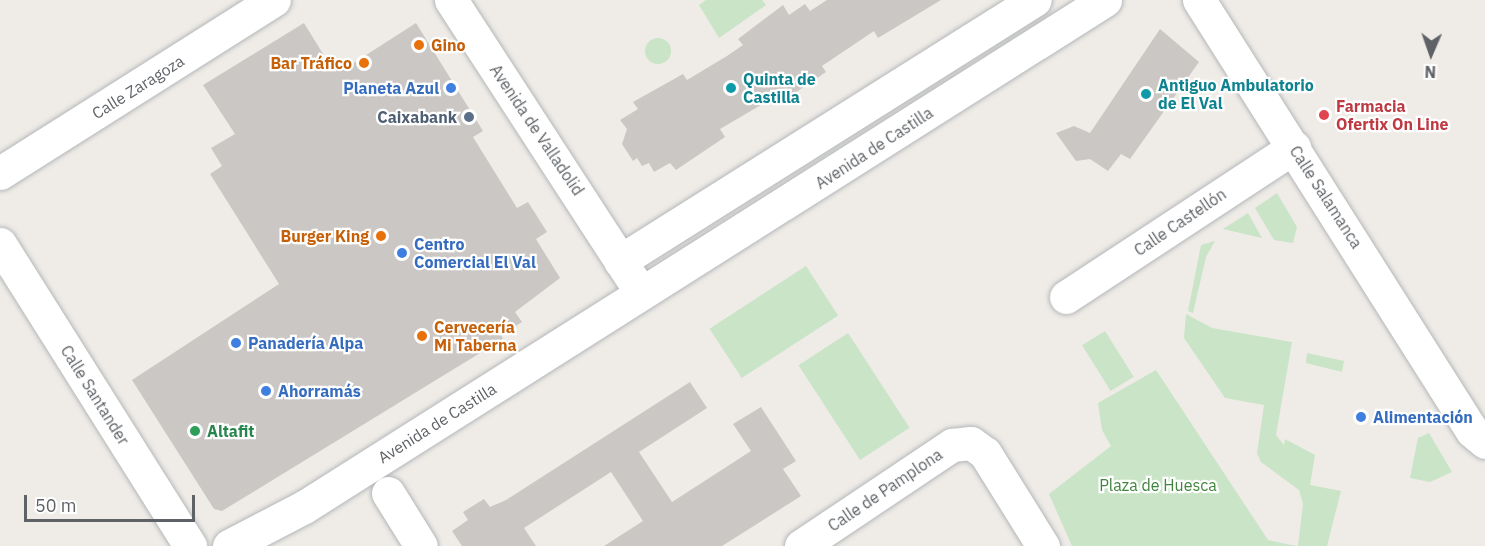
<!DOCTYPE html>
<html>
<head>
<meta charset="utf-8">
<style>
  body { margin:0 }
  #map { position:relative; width:1485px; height:546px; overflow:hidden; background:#efece7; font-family:"IBM Plex Sans",sans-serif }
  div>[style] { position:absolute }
  .green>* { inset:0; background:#c9e4c6; transform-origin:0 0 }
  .round { border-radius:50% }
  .building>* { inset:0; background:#cbc7c4 }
  .roads { filter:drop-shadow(0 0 2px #b4b7ba) drop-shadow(0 0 2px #b4b7ba) }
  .minor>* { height:33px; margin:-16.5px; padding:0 16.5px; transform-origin:16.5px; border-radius:16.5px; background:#fff }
  .dots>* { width:16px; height:16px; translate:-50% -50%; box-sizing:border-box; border:3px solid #fff; border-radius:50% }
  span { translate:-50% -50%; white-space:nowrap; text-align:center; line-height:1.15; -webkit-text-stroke:4.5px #fff; paint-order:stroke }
  .food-label { font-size:16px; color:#c56008; font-weight:700 }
  .left { translate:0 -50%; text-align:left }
  .right { translate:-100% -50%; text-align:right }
  .culture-label { font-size:16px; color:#0d838f; font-weight:700 }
  .street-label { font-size:16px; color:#5e6266 }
  .shop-label { font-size:16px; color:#366cbe; font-weight:700 }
  .health-label { font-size:16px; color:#be3a42; font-weight:700 }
  .service-label { font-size:16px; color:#4e5e75; font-weight:700 }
  .leisure-label { font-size:16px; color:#27864d; font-weight:700 }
  .park-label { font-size:16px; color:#41853e }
  .north { position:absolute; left:1401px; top:24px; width:60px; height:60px; -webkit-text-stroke:4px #fff; paint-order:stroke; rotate:182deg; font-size:16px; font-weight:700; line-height:24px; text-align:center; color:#5e6266 }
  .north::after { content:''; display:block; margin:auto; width:21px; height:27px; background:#5e6266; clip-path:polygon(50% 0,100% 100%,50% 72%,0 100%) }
  .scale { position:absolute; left:24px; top:495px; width:171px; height:27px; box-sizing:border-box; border:3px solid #5e6266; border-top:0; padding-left:8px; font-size:18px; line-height:21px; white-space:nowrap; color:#5e6266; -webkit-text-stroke:4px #fff; paint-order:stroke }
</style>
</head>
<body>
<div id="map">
  <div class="green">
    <div style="clip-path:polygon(706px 0,762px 0,766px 5px,719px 38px,699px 5px)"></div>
    <div class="round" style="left:645px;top:38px;width:26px;height:26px"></div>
    <div style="clip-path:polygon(1277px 193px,1297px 227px,1293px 243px,1274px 240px,1255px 208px)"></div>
    <div style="clip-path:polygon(1248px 213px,1262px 238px,1223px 229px)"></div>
    <div style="clip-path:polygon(1215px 241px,1206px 257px,1193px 313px,1188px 311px,1201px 245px)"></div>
    <div style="left:806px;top:266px;width:59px;height:115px;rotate:57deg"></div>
    <div style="clip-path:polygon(1186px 314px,1212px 328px,1292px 342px,1276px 435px,1284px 445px,1285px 439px,1315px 455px,1310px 485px,1341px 491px,1327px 546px,1298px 546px,1303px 504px,1299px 490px,1261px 462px,1257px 453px,1264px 405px,1225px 398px,1184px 338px)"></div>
    <div style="left:1105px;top:331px;width:54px;height:27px;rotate:58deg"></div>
    <div style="left:848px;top:333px;width:113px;height:59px;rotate:57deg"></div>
    <div style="clip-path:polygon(1307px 353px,1344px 361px,1342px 372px,1306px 363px)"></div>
    <div style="clip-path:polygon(1156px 370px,1268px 540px,1296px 546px,1072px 546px,1049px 494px,1111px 446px,1102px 430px,1098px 403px)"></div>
    <div style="clip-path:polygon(1429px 433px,1452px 472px,1430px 482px,1410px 478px,1418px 438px)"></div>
  </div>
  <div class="building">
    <div style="clip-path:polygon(827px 0,941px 0,878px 38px,874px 31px,822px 66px,826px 72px,777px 105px,773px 98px,720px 129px,725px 137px,676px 170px,670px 163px,654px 172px,649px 163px,642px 166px,637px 158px,633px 161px,622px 144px,627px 129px,620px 120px,638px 109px,633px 102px,683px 74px,687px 80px,727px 56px,743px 45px,738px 39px,783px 5px,789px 15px,805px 4px,810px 11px)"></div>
    <div style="clip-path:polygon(304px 23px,328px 62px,349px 66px,416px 23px,483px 131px,473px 137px,517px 208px,528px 202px,547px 232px,536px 239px,560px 278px,515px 312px,522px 322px,501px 335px,503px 339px,222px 511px,214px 509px,132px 380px,279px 284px,210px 174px,222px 166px,211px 148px,235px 134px,203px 85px)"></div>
    <div style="clip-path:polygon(1160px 29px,1199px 62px,1130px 159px,1121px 154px,1108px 171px,1090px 159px,1076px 161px,1056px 133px,1074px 126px,1090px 133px)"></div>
    <div style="clip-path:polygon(690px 382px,707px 408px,639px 452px,672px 502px,751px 451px,733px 424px,761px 407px,796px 461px,783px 469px,801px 496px,722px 546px,604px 546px,643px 521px,611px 472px,524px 528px,536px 546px,462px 546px,452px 531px,468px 520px,463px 512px,484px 499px,490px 507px,506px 500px)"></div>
  </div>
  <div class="roads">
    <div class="minor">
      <div style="left:451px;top:0;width:334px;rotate:57deg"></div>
      <div style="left:1199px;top:0;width:510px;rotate:57.65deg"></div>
      <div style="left:1472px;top:431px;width:17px;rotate:40deg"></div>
      <div style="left:0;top:173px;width:324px;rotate:-32.3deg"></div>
      <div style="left:0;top:244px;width:357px;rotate:57.8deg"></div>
      <div style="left:620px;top:261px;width:490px;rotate:-32.2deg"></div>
      <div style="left:1066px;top:297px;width:273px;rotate:-33.3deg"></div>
      <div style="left:388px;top:493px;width:62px;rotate:58.1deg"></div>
      <div style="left:229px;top:546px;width:85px;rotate:-27.5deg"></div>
      <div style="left:304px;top:507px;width:948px;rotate:-32.33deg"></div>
      <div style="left:801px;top:546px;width:182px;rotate:-33.8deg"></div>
      <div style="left:952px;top:445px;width:19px;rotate:-6deg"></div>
      <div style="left:971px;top:443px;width:17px;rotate:36deg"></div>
      <div style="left:985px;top:453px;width:110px;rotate:58.1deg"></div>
    </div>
  </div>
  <div class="dots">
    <div style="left:419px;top:45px;background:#e8710a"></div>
    <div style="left:364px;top:63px;background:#e8710a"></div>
    <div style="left:451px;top:88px;background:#3f7fe0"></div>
    <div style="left:731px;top:88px;background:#0f9aa8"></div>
    <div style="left:1146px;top:94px;background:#0f9aa8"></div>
    <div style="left:1324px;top:115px;background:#e0444e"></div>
    <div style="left:469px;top:117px;background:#5c6f8a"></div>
    <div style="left:381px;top:236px;background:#e8710a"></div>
    <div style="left:402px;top:253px;background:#3f7fe0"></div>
    <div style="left:422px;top:336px;background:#e8710a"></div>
    <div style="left:236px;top:343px;background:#3f7fe0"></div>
    <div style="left:266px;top:391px;background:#3f7fe0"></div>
    <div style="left:1361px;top:417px;background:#3f7fe0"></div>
    <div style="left:195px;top:431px;background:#2e9e5b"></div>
  </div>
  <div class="food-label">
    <span class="left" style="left:431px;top:45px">Gino</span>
    <span class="right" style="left:352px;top:63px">Bar Tráfico</span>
    <span class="right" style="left:369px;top:236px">Burger King</span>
    <span class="left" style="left:434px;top:336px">Cervecería<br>Mi Taberna</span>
  </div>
  <div class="culture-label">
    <span class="left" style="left:743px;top:88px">Quinta de<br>Castilla</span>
    <span class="left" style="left:1158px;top:94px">Antiguo Ambulatorio<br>de El Val</span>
  </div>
  <div class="street-label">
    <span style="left:138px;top:87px;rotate:-32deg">Calle Zaragoza</span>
    <span style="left:537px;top:130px;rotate:56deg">Avenida de Valladolid</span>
    <span style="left:874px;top:148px;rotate:-33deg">Avenida de Castilla</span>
    <span style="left:1326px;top:197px;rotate:57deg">Calle Salamanca</span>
    <span style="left:1180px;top:222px;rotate:-34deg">Calle Castellón</span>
    <span style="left:95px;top:395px;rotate:58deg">Calle Santander</span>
    <span style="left:437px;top:423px;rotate:-32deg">Avenida de Castilla</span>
    <span style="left:885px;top:490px;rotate:-34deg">Calle de Pamplona</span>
  </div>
  <div class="shop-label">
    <span class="right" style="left:439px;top:88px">Planeta Azul</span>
    <span class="left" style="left:414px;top:253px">Centro<br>Comercial El Val</span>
    <span class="left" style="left:248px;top:343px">Panadería Alpa</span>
    <span class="left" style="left:278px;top:391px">Ahorramás</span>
    <span class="left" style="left:1373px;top:417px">Alimentación</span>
  </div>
  <div class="health-label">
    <span class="left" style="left:1336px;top:115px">Farmacia<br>Ofertix On Line</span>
  </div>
  <div class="service-label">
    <span class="right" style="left:457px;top:117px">Caixabank</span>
  </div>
  <div class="leisure-label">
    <span class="left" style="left:207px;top:431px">Altafit</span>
  </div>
  <div class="park-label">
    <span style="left:1158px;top:485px">Plaza de Huesca</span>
  </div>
  <div class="north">N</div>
  <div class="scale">50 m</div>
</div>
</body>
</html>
